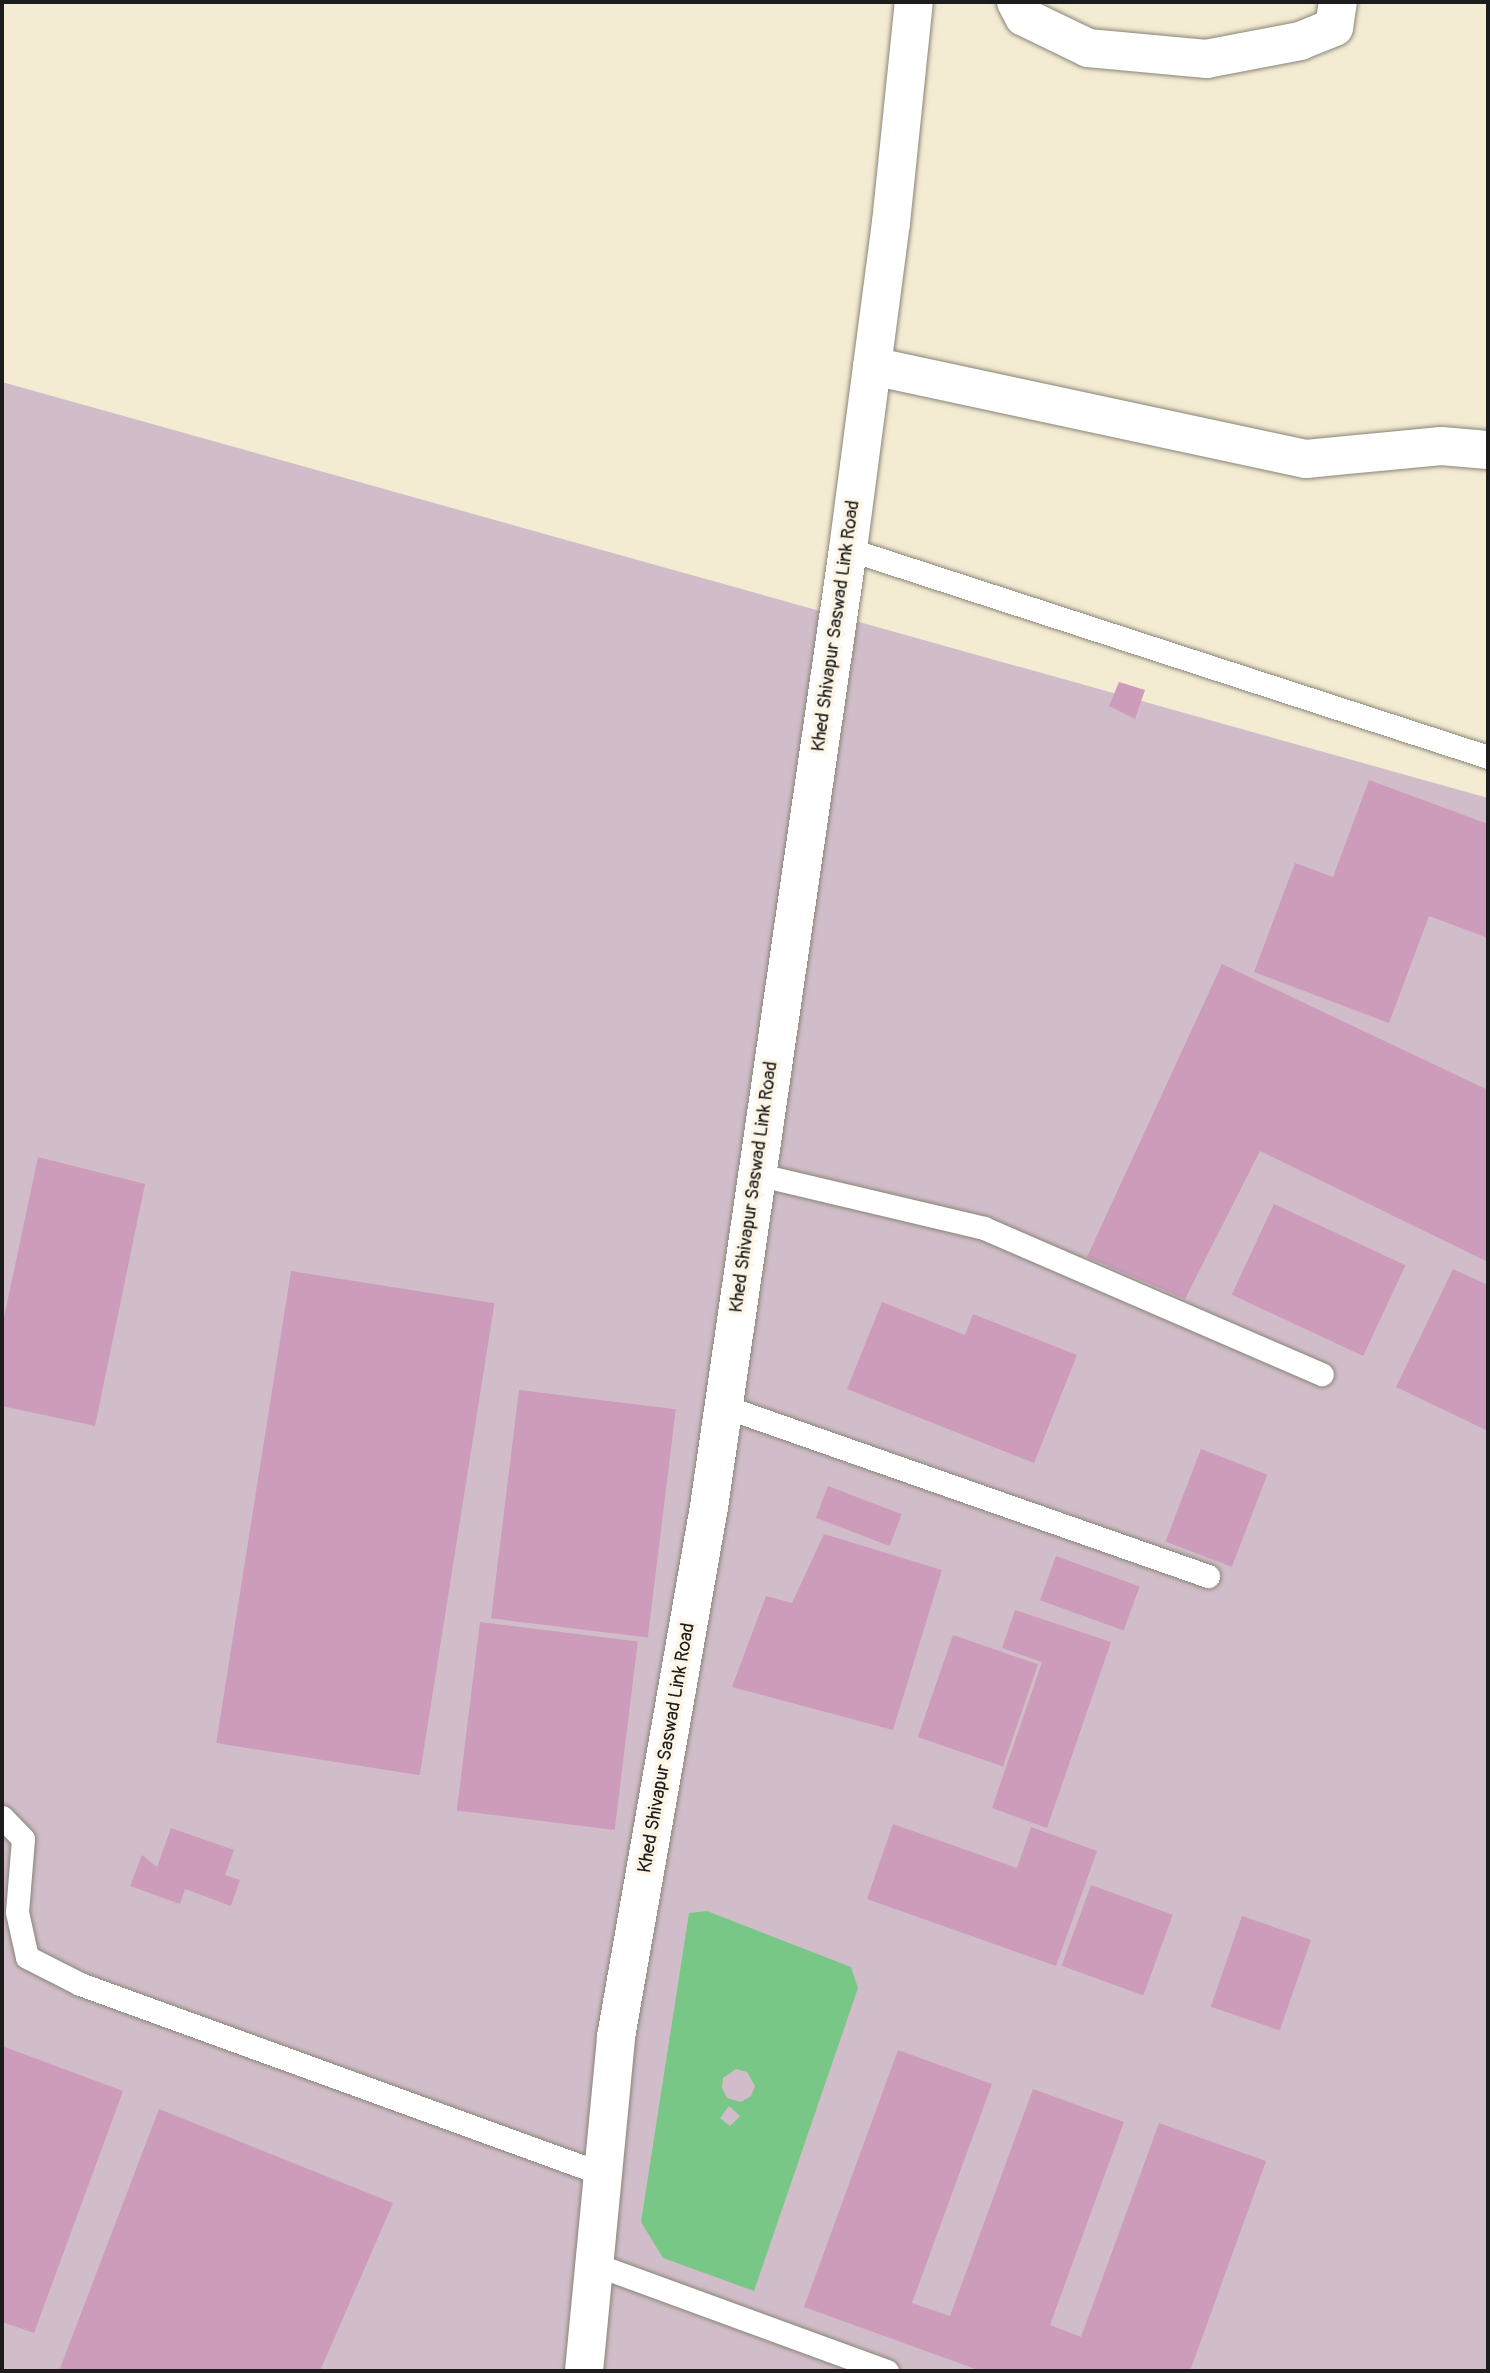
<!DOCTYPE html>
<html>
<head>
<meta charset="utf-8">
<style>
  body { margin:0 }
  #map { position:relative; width:1490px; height:2373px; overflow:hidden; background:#f3ebd2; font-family:Pangolin,sans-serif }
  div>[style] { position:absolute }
  .industrial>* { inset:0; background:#d1bdc9 }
  .green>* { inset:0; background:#79c787 }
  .building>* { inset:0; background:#cc9cba; transform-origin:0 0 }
  .roads { filter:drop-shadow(0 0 2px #888477) drop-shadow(0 0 2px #888477) }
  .service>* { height:23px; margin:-11.5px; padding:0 11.5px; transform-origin:11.5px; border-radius:11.5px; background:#fff }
  .minor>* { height:38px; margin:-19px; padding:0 19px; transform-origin:19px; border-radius:19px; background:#fff }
  .secondary>* { height:38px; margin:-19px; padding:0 19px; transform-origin:19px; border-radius:19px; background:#fff }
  span { translate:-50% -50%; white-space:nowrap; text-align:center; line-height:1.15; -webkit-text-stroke:7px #fcf5e5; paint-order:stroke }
  .street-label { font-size:19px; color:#1c1c1c }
  .frame { position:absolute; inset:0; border:4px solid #1c1c1c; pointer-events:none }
</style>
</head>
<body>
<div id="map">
  <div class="industrial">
    <div style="clip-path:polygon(2px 382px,1488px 798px,1488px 2371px,2px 2371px)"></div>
  </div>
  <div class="green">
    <div style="clip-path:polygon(evenodd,707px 1911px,851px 1967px,858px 1988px,754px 2291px,663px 2258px,641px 2222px,689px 1913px,707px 1911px,736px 2069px,747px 2072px,755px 2086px,751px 2096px,741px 2102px,727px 2098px,722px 2088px,723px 2078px,736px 2069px,707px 1911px,729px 2106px,740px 2116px,730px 2126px,720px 2118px,729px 2106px)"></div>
  </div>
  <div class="building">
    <div style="clip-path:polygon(1119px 682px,1145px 690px,1135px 719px,1109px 706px)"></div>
    <div style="clip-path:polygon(1369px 780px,1488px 824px,1488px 938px,1429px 916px,1389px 1023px,1254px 972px,1295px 863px,1333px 877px)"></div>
    <div style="clip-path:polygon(1222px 964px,1488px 1090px,1488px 1262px,1260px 1151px,1185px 1299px,1087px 1257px)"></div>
    <div style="clip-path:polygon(38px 1157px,145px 1184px,95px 1426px,2px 1406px,2px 1327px)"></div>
    <div style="left:1274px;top:1204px;width:145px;height:100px;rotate:25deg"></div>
    <div style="clip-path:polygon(1453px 1269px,1488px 1285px,1488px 1431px,1396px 1387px)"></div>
    <div style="left:291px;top:1271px;width:206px;height:478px;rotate:9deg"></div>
    <div style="clip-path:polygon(882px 1302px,965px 1335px,973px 1314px,1077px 1355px,1034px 1463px,847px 1389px)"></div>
    <div style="left:519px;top:1390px;width:158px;height:230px;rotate:7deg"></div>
    <div style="left:1201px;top:1449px;width:71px;height:99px;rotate:21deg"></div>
    <div style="left:828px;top:1486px;width:79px;height:34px;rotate:21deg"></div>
    <div style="clip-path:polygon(824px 1534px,942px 1570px,893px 1730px,732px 1687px,766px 1596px,792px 1603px)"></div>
    <div style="left:1056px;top:1556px;width:89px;height:47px;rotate:20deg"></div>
    <div style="clip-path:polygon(1015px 1610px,1111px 1642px,1047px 1828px,992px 1808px,1042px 1662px,1002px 1648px)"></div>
    <div style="left:480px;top:1622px;width:159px;height:190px;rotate:7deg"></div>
    <div style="left:953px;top:1635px;width:90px;height:108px;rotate:19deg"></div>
    <div style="clip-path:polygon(893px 1824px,1017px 1868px,1031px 1827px,1097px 1851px,1056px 1966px,867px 1899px)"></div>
    <div style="clip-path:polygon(171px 1828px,234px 1850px,225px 1875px,240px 1880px,231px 1906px,185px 1889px,180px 1904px,130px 1886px,142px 1855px,157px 1867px)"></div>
    <div style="left:1091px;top:1885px;width:87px;height:86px;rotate:20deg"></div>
    <div style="left:1242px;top:1916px;width:73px;height:96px;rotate:19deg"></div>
    <div style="clip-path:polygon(2px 2046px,123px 2091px,34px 2333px,2px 2322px)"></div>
    <div style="clip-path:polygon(898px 2050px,992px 2084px,912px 2303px,950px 2316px,1033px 2089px,1124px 2122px,1050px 2325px,1081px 2337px,1159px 2123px,1266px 2161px,1190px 2371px,981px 2371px,804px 2307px)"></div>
    <div style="clip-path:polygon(159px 2109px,393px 2203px,320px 2371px,59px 2371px)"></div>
  </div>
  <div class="roads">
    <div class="service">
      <div style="left:848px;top:549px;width:673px;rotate:18deg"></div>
      <div style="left:756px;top:1174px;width:234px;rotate:13.3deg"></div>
      <div style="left:984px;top:1228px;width:368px;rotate:23.4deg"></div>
      <div style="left:723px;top:1406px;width:514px;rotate:19.32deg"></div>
      <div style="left:2px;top:1817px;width:30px;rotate:46deg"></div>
      <div style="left:23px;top:1839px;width:73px;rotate:94.7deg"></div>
      <div style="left:17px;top:1912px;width:46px;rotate:77.5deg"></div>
      <div style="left:27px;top:1957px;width:59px;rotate:27deg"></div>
      <div style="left:80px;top:1984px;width:556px;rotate:19.97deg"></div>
      <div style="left:594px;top:2264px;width:312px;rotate:20.1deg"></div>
    </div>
    <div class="minor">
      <div style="left:1016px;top:2px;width:17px;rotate:62deg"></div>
      <div style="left:1024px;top:17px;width:71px;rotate:25.8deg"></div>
      <div style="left:1088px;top:48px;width:119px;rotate:5.3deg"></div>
      <div style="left:1206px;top:59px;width:96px;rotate:-10.8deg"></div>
      <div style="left:1300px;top:41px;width:37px;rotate:-22deg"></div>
      <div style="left:1334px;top:27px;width:25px;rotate:-81deg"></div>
      <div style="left:872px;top:366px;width:444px;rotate:12.1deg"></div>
      <div style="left:1306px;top:459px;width:136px;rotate:-5.5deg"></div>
      <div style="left:1441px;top:446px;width:47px;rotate:4.9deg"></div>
    </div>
    <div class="secondary">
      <div style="left:584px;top:2371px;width:336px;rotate:-84.5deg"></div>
      <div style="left:616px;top:2037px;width:538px;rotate:-80.05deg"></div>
      <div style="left:709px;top:1507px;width:968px;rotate:-81.74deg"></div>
      <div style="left:848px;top:549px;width:329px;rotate:-82.5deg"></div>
      <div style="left:891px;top:223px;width:222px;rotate:-84.1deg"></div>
    </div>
  </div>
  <div class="street-label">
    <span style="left:836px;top:626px;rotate:-82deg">Khed Shivapur Saswad Link Road</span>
    <span style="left:754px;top:1187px;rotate:-82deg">Khed Shivapur Saswad Link Road</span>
    <span style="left:667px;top:1748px;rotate:-80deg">Khed Shivapur Saswad Link Road</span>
  </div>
  <div class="frame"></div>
</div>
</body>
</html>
